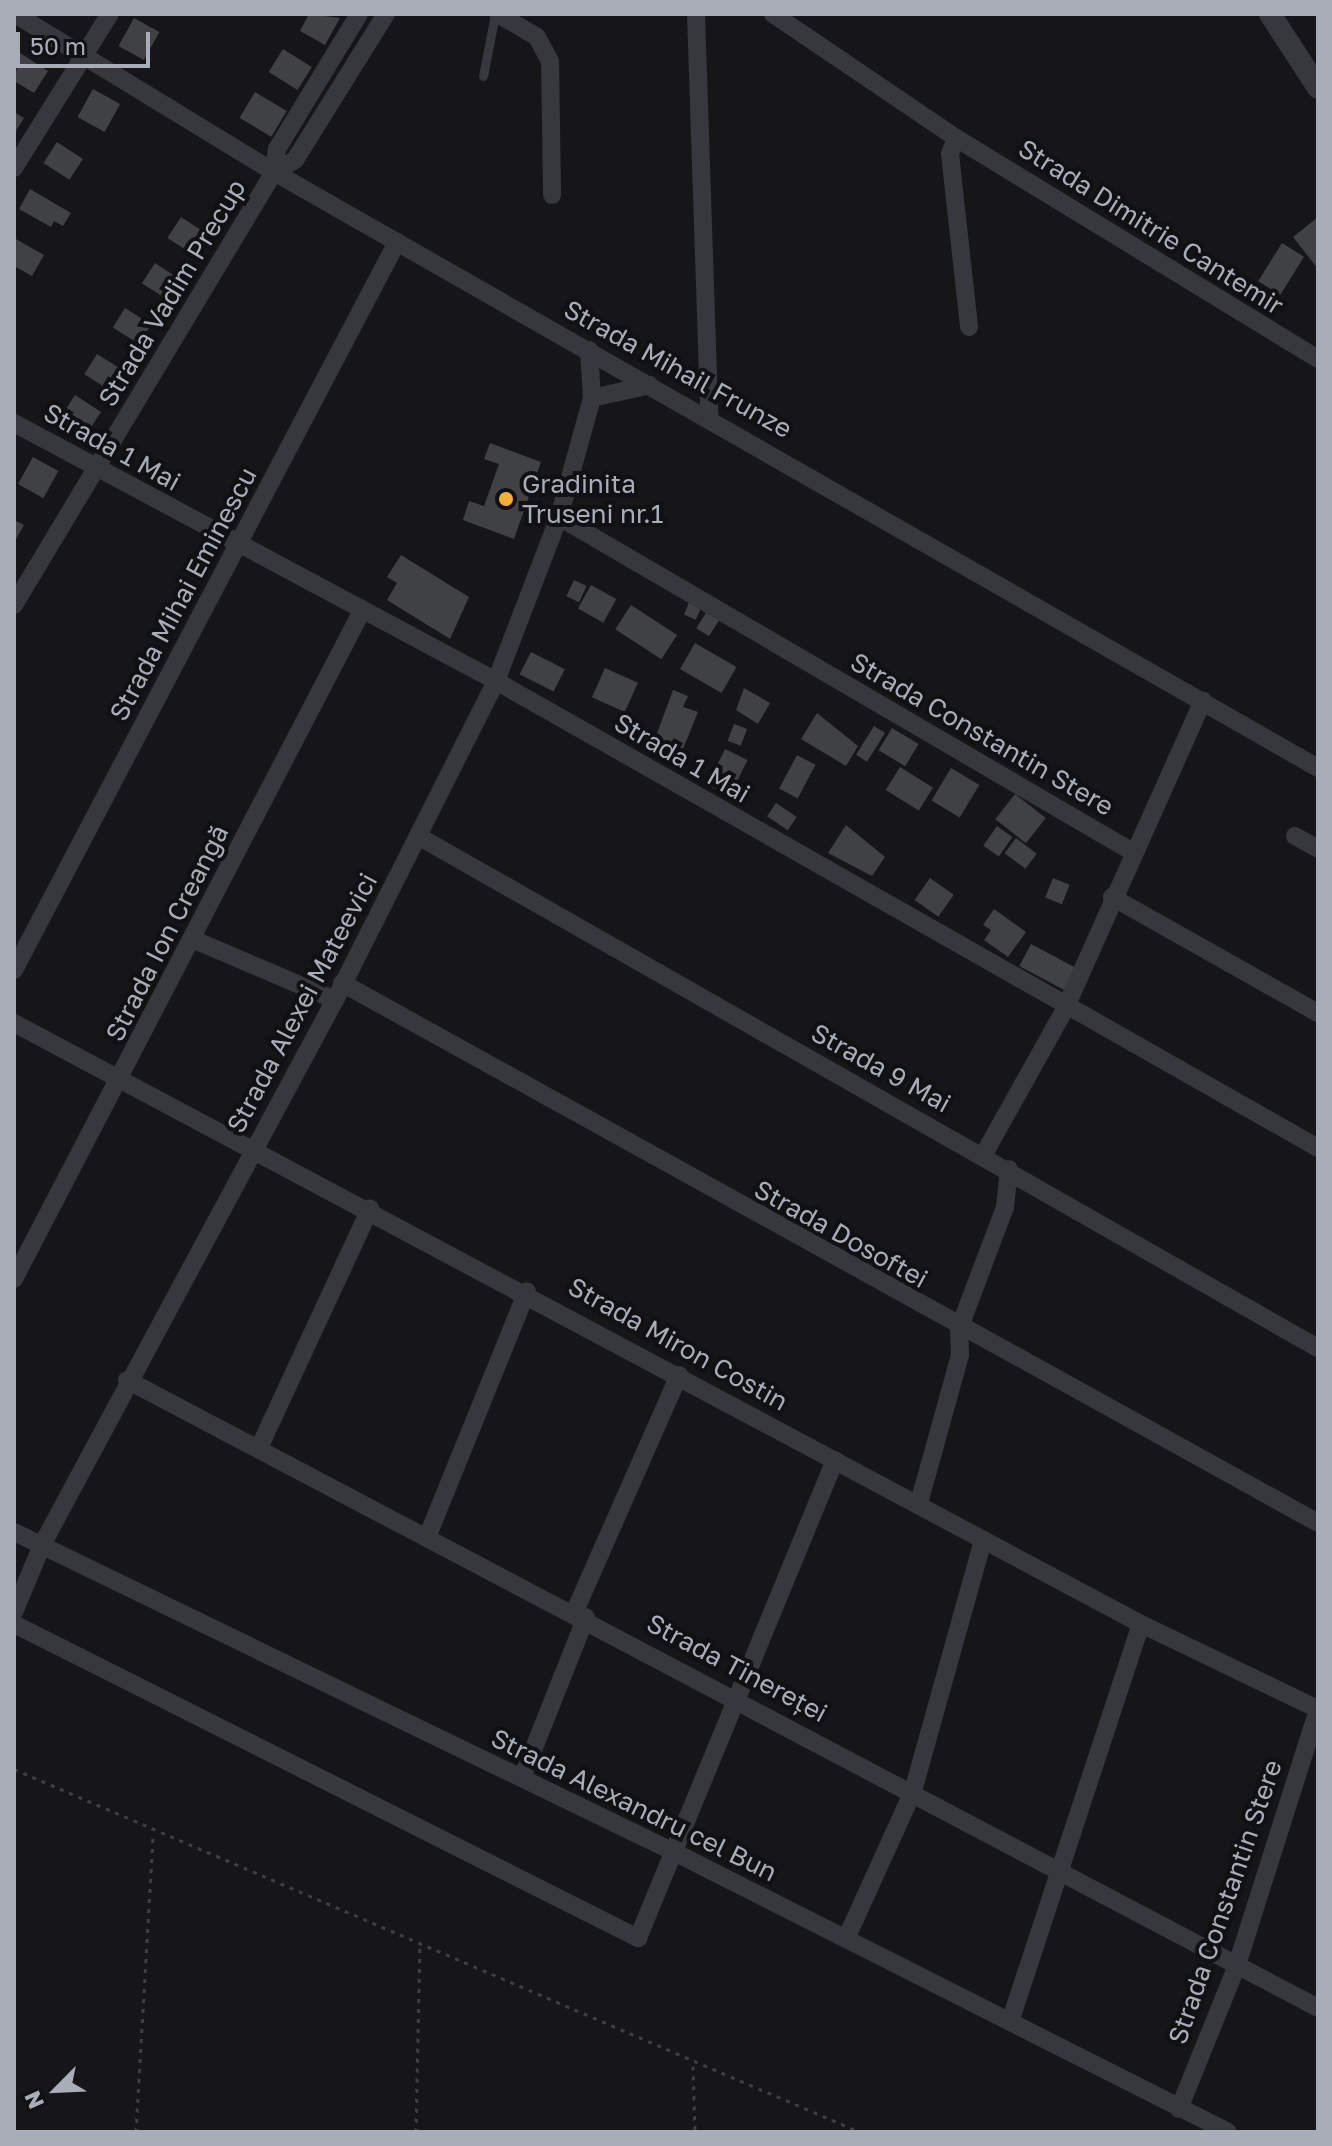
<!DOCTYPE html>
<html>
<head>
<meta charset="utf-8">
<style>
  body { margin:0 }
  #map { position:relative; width:1332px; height:2146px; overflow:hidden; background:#161618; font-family:"Golos Text",sans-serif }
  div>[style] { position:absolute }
  .building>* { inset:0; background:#404145; transform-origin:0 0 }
  .path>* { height:3px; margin-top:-1.5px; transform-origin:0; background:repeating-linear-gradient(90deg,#3d3f44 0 4px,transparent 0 10px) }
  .service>* { height:9px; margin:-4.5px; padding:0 4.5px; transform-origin:4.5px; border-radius:4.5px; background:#37383d }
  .minor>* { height:18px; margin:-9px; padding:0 9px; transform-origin:9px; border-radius:9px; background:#37383d }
  .tertiary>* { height:22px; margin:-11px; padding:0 11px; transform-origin:11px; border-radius:11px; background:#37383d }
  .dots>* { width:22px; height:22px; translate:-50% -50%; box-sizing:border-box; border:4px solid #111113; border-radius:50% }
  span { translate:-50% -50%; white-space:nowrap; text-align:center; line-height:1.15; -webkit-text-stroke:8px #111113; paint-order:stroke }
  .street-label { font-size:26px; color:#a8adb8 }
  .poi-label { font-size:26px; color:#a8adb8 }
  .left { translate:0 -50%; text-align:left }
  .frame { position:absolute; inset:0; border:16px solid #a8adb8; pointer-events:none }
  .north { position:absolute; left:16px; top:2050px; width:80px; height:80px; -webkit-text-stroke:6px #111113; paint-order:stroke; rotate:246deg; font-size:22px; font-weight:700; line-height:32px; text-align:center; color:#a8adb8 }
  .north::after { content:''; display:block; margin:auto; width:28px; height:36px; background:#a8adb8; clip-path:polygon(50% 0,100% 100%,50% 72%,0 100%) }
  .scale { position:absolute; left:16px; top:32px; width:134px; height:36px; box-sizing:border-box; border:4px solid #a8adb8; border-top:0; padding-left:10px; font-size:24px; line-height:28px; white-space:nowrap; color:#a8adb8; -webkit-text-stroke:6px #111113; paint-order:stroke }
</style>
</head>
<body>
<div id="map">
  <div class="building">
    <div style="clip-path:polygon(309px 14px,340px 18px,325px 45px,300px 31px)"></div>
    <div style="left:134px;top:18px;width:29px;height:32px;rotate:29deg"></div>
    <div style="left:283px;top:49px;width:34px;height:27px;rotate:32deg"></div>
    <div style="clip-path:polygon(20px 53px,48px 71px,34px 93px,14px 81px)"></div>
    <div style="left:93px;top:89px;width:31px;height:32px;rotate:29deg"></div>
    <div style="left:255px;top:92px;width:37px;height:30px;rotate:31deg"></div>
    <div style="clip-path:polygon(14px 112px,24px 118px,14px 134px)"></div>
    <div style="left:57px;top:142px;width:31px;height:25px;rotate:33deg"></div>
    <div style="clip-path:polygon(30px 189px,71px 213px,63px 226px,54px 221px,51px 227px,19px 209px)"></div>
    <div style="left:181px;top:217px;width:31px;height:25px;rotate:33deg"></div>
    <div style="clip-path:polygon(1318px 217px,1318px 269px,1293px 237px)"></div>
    <div style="clip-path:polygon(14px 238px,44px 255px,32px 276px,14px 266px)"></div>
    <div style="left:1282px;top:243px;width:26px;height:45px;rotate:32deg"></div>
    <div style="left:155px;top:263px;width:31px;height:24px;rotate:33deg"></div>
    <div style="left:125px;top:308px;width:31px;height:23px;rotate:32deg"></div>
    <div style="left:97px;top:354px;width:31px;height:24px;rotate:32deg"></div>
    <div style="left:75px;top:395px;width:31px;height:24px;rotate:33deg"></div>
    <div style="clip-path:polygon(490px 443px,541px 462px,514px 539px,463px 520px,469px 501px,484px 506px,499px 464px,484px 459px)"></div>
    <div style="left:33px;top:457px;width:29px;height:31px;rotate:29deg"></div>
    <div style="clip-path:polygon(14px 520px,24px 525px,14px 543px)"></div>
    <div style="clip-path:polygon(401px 555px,469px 597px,450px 639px,387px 600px,397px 583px,387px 577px)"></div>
    <div style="left:574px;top:580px;width:14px;height:18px;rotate:25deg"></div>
    <div style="left:591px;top:585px;width:29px;height:27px;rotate:29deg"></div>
    <div style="left:691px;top:598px;width:13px;height:18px;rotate:23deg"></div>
    <div style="left:631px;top:605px;width:55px;height:29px;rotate:33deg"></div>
    <div style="left:709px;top:608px;width:15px;height:24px;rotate:32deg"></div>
    <div style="left:695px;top:643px;width:48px;height:30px;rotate:30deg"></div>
    <div style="left:531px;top:652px;width:38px;height:25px;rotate:27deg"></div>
    <div style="left:605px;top:668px;width:36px;height:32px;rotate:24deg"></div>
    <div style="clip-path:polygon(744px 688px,770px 703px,758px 724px,736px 710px)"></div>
    <div style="clip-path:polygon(673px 690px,688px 696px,683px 707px,698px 712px,683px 749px,655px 739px)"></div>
    <div style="clip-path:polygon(817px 713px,858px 746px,846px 766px,801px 739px)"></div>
    <div style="left:734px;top:724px;width:14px;height:18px;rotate:21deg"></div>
    <div style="left:874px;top:726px;width:13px;height:34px;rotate:32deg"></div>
    <div style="left:892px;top:728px;width:31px;height:26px;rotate:31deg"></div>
    <div style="left:725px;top:749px;width:25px;height:40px;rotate:26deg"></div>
    <div style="left:797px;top:755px;width:21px;height:38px;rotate:28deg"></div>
    <div style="left:900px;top:767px;width:39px;height:27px;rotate:32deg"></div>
    <div style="left:951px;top:768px;width:33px;height:38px;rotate:31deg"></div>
    <div style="left:1015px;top:794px;width:39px;height:32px;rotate:38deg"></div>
    <div style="left:776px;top:803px;width:25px;height:16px;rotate:34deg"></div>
    <div style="clip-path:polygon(846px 825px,885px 857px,872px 876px,828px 853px)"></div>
    <div style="left:997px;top:826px;width:19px;height:24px;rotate:35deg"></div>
    <div style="left:1016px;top:838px;width:26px;height:19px;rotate:37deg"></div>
    <div style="left:930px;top:878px;width:29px;height:27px;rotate:35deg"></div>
    <div style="left:1053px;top:878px;width:18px;height:21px;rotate:22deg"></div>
    <div style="clip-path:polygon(994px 909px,1026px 932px,1008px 957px,984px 940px,991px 930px,983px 925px)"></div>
    <div style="left:1031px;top:944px;width:52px;height:25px;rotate:28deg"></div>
  </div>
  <div class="path">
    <div style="left:14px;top:1769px;width:921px;rotate:23.22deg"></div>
    <div style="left:693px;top:2066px;width:66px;rotate:88.3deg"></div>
    <div style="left:136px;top:2132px;width:299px;rotate:-86.7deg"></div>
    <div style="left:416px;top:2132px;width:184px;rotate:-88.8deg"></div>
  </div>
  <div class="service">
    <div style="left:483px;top:76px;width:63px;rotate:-79deg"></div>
  </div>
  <div class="minor">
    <div style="left:15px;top:14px;width:303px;rotate:31.4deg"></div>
    <div style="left:274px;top:172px;width:1202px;rotate:29.72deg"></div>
    <div style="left:498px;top:14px;width:45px;rotate:30.5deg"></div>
    <div style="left:537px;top:37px;width:27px;rotate:62deg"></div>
    <div style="left:550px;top:61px;width:134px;rotate:89.1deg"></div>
    <div style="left:696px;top:14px;width:401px;rotate:88.1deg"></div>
    <div style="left:773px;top:14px;width:221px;rotate:34.1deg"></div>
    <div style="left:956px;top:138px;width:424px;rotate:31.4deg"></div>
    <div style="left:956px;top:138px;width:17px;rotate:111deg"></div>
    <div style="left:950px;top:154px;width:174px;rotate:83.7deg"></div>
    <div style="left:14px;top:168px;width:181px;rotate:-58.1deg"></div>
    <div style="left:274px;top:172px;width:24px;rotate:-30deg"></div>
    <div style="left:295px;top:160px;width:172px;rotate:-58.1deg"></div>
    <div style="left:592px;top:398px;width:59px;rotate:-12.6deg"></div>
    <div style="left:14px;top:423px;width:547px;rotate:28.16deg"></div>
    <div style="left:496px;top:681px;width:945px;rotate:29.6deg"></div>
    <div style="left:559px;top:517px;width:662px;rotate:30.28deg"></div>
    <div style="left:14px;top:605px;width:505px;rotate:-59.02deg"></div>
    <div style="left:274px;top:172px;width:23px;rotate:-83deg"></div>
    <div style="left:277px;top:149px;width:158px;rotate:-58.7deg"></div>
    <div style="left:418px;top:836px;width:1035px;rotate:29.64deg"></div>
    <div style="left:1295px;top:836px;width:26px;rotate:29deg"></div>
    <div style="left:1112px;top:897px;width:236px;rotate:29.4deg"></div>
    <div style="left:192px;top:939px;width:155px;rotate:23.1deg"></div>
    <div style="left:14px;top:970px;width:823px;rotate:-62.25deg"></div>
    <div style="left:342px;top:983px;width:1115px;rotate:28.95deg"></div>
    <div style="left:14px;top:1023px;width:1277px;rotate:28.07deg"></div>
    <div style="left:1141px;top:1624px;width:196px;rotate:25.7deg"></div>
    <div style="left:984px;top:1154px;width:166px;rotate:-60.8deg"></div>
    <div style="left:1065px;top:1009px;width:338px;rotate:-65.9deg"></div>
    <div style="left:14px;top:1279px;width:755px;rotate:-62.49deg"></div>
    <div style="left:127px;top:1380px;width:1346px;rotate:27.8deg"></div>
    <div style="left:259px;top:1448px;width:264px;rotate:-65.1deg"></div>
    <div style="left:919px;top:1503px;width:154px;rotate:-74.5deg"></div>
    <div style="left:960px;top:1355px;width:26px;rotate:-92deg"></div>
    <div style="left:959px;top:1329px;width:130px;rotate:-69.3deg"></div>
    <div style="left:1005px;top:1207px;width:38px;rotate:-84deg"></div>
    <div style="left:14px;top:1532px;width:738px;rotate:25.87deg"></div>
    <div style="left:678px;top:1854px;width:616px;rotate:26.81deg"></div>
    <div style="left:428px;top:1535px;width:263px;rotate:-67.9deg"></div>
    <div style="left:575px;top:1611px;width:258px;rotate:-66.2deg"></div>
    <div style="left:14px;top:1612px;width:73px;rotate:-67.3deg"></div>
    <div style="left:42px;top:1545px;width:619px;rotate:-61.74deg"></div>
    <div style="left:335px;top:1000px;width:357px;rotate:-63.2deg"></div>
    <div style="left:496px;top:681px;width:176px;rotate:-69deg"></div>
    <div style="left:559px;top:517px;width:123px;rotate:-74.5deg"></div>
    <div style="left:592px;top:398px;width:48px;rotate:-93.6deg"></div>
    <div style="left:14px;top:1624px;width:699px;rotate:26.71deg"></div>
    <div style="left:638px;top:1938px;width:517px;rotate:-67.6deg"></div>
    <div style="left:522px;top:1778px;width:173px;rotate:-68.3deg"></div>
    <div style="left:846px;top:1939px;width:162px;rotate:-65.6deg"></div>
    <div style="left:913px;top:1791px;width:261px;rotate:-74.4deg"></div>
    <div style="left:1010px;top:2022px;width:419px;rotate:-71.8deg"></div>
    <div style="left:1179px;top:2109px;width:152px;rotate:-68deg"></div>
    <div style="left:1236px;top:1968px;width:271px;rotate:-72.4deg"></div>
  </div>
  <div class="tertiary">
    <div style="left:1270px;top:14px;width:88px;rotate:57deg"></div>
  </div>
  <div class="dots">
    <div style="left:506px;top:499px;background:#f2b134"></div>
  </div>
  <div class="street-label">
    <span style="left:1151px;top:227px;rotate:32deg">Strada Dimitrie Cantemir</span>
    <span style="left:172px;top:293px;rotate:-59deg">Strada Vadim Precup</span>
    <span style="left:678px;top:369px;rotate:29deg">Strada Mihail Frunze</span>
    <span style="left:112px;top:447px;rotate:29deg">Strada 1 Mai</span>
    <span style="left:183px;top:594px;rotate:-62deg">Strada Mihai Eminescu</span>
    <span style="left:982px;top:734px;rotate:30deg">Strada Constantin Stere</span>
    <span style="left:682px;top:758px;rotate:30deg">Strada 1 Mai</span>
    <span style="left:167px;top:933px;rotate:-63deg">Strada Ion Creangă</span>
    <span style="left:302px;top:1003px;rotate:-62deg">Strada Alexei Mateevici</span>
    <span style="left:881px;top:1068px;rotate:29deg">Strada 9 Mai</span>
    <span style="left:841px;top:1234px;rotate:29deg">Strada Dosoftei</span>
    <span style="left:678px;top:1344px;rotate:29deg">Strada Miron Costin</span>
    <span style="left:737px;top:1668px;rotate:28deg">Strada Tinereței</span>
    <span style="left:634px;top:1805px;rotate:26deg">Strada Alexandru cel Bun</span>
    <span style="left:1225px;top:1902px;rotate:-71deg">Strada Constantin Stere</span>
  </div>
  <div class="poi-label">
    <span class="left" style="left:522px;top:499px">Gradinita<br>Truseni nr.1</span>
  </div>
  <div class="frame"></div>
  <div class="north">N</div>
  <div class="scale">50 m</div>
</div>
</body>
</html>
